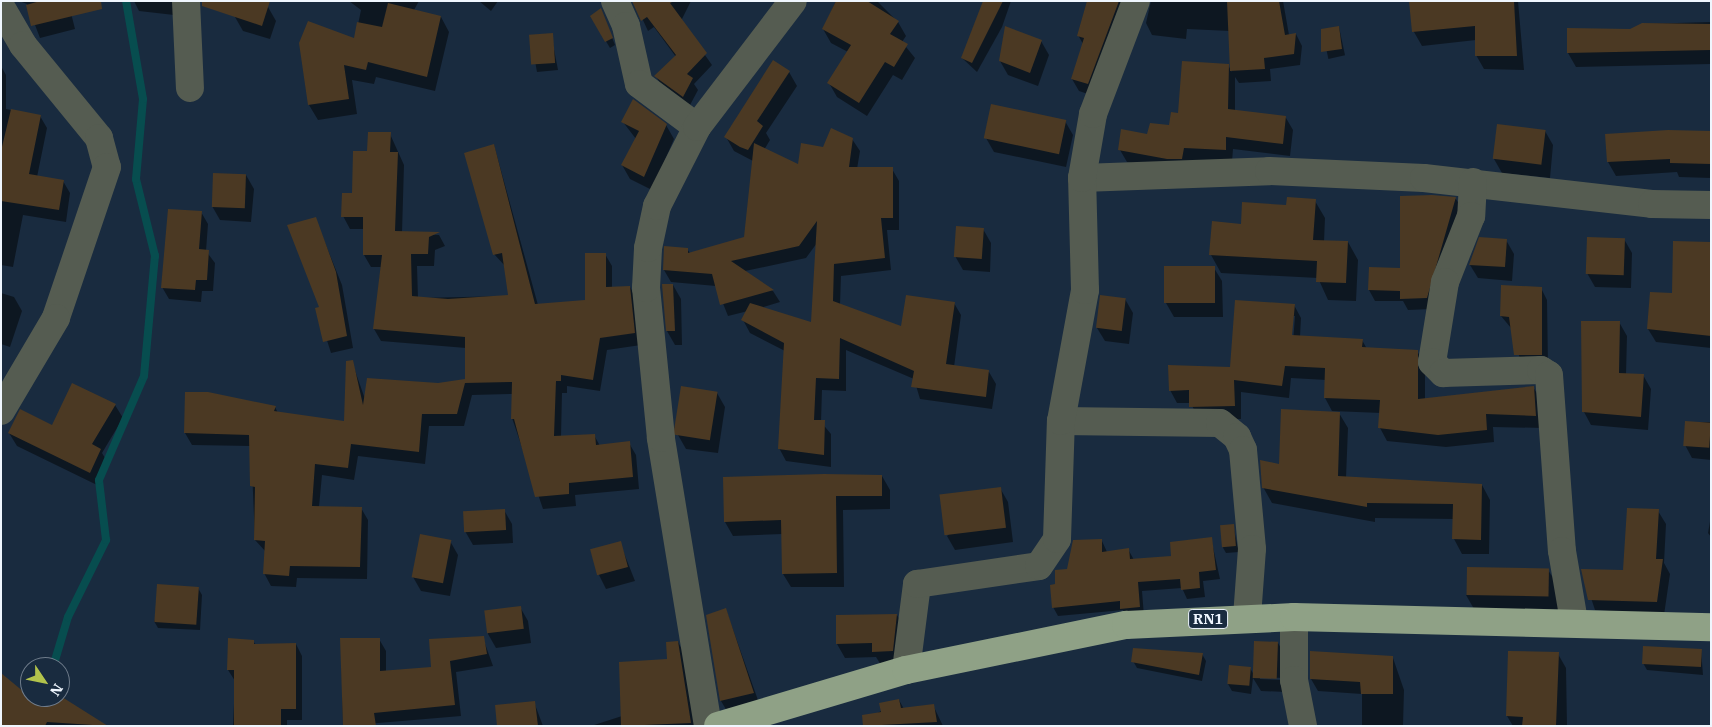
<!DOCTYPE html>
<html>
<head>
<meta charset="utf-8">
<style>
  body { margin:0 }
  #map { position:relative; width:1712px; height:727px; overflow:hidden; background:#192b3f; font-family:"IBM Plex Serif",serif }
  div>[style] { position:absolute }
  .shadow>* { inset:0; background:#0007; transform-origin:0 0 }
  .stream>* { height:8px; margin:-4px; padding:0 4px; transform-origin:4px; border-radius:4px; background:#074d4f }
  .building>* { inset:0; background:#4b3923; transform-origin:0 0 }
  .minor>* { height:28px; margin:-14px; padding:0 14px; transform-origin:14px; border-radius:14px; background:#555c51 }
  .highway>* { height:28px; margin:-14px; padding:0 14px; transform-origin:14px; border-radius:14px; background:#8fa186 }
  span { translate:-50% -50%; white-space:nowrap; text-align:center; line-height:1.15; -webkit-text-stroke:4px #192b3f; paint-order:stroke }
  .shield-label span { padding:1px 4px; background:#192b3f; border:1px solid; border-radius:4px; -webkit-text-stroke-width:0 }
  .shield-label { font-size:14px; color:#eff6fe; font-weight:700 }
  .frame { position:absolute; inset:0; border:2px solid #eff6fe; pointer-events:none }
  .north { position:absolute; left:20px; top:657px; width:50px; height:50px; box-sizing:border-box; background:#192b3f; border:1px solid #6f7c8b; border-radius:50%; rotate:124deg; font-size:14px; font-weight:700; line-height:20px; text-align:center; color:#eff6fe }
  .north::after { content:''; display:block; margin:auto; width:18px; height:22px; background:#b2c34c; clip-path:polygon(50% 0,100% 100%,50% 72%,0 100%) }
</style>
</head>
<body>
<div id="map">
  <div class="shadow">
    <div style="clip-path:polygon(19px 1px,68px 1px,75px 29px,40px 38px,27px 4px)"></div>
    <div style="clip-path:polygon(134px 1px,176px 1px,174px 15px,139px 11px)"></div>
    <div style="clip-path:polygon(349px 1px,419px 1px,414px 10px,441px 17px,449px 32px,435px 91px,376px 77px,374px 84px,352px 80px,357px 114px,318px 120px,309px 105px,355px 39px,361px 10px)"></div>
    <div style="clip-path:polygon(479px 1px,498px 1px,491px 11px)"></div>
    <div style="clip-path:polygon(634px 1px,691px 1px,681px 21px,712px 65px,694px 84px,698px 90px,689px 107px,662px 87px,656px 76px,676px 57px,654px 27px,648px 31px)"></div>
    <div style="clip-path:polygon(836px 1px,877px 1px,898px 22px,906px 36px,902px 42px,915px 58px,902px 80px,893px 75px,867px 116px,837px 97px,829px 83px,848px 52px,831px 43px,823px 29px)"></div>
    <div style="clip-path:polygon(984px 1px,1011px 1px,1002px 27px,977px 72px,962px 58px)"></div>
    <div style="clip-path:polygon(1115px 1px,1133px 1px,1094px 96px,1079px 91px,1072px 79px,1083px 44px,1078px 35px)"></div>
    <div style="clip-path:polygon(1151px 1px,1283px 1px,1289px 35px,1296px 34px,1302px 46px,1300px 65px,1270px 69px,1271px 81px,1239px 83px,1235px 77px,1235px 111px,1286px 118px,1293px 130px,1290px 156px,1233px 149px,1232px 162px,1175px 172px,1127px 162px,1120px 150px,1170px 126px,1228px 65px,1232px 72px,1230px 31px,1187px 29px,1186px 39px,1152px 35px,1146px 23px)"></div>
    <div style="clip-path:polygon(1518px 1px,1524px 70px,1484px 69px,1476px 55px,1476px 40px,1422px 46px,1414px 32px,1411px 3px)"></div>
    <div style="clip-path:polygon(268px 7px,276px 21px,270px 39px,243px 31px,235px 17px)"></div>
    <div style="clip-path:polygon(601px 10px,615px 45px,610px 48px,591px 16px)"></div>
    <div style="clip-path:polygon(1711px 22px,1711px 64px,1576px 67px,1568px 53px,1568px 29px,1630px 31px,1642px 24px)"></div>
    <div style="left:1339px;top:27px;width:29px;height:17px;rotate:78deg"></div>
    <div style="clip-path:polygon(531px 39px,553px 44px,558px 70px,537px 72px)"></div>
    <div style="clip-path:polygon(1041px 41px,1049px 55px,1038px 86px,1008px 75px,1000px 61px)"></div>
    <div style="clip-path:polygon(1px 66px,6px 75px,6px 109px,40px 116px,47px 128px,37px 177px,63px 181px,70px 193px,66px 222px,23px 215px,13px 267px,1px 265px)"></div>
    <div style="clip-path:polygon(evenodd,789px 72px,797px 86px,766px 133px,770px 140px,764px 150px,799px 166px,824px 148px,852px 139px,860px 151px,857px 169px,892px 169px,899px 181px,899px 230px,887px 230px,891px 270px,841px 276px,840px 305px,902px 328px,954px 303px,961px 315px,954px 367px,989px 372px,996px 384px,992px 409px,920px 399px,914px 379px,846px 350px,846px 391px,822px 390px,821px 422px,831px 434px,831px 467px,786px 461px,779px 448px,785px 351px,750px 333px,743px 320px,748px 311px,728px 316px,716px 286px,671px 282px,664px 270px,687px 249px,690px 253px,745px 238px,753px 161px,734px 151px,726px 137px,789px 72px,817px 243px,813px 324px,760px 308px,780px 302px,773px 291px,745px 271px,806px 258px,817px 243px)"></div>
    <div style="clip-path:polygon(1065px 121px,1073px 135px,1066px 167px,994px 152px,986px 138px)"></div>
    <div style="clip-path:polygon(623px 122px,666px 125px,674px 139px,652px 190px,630px 179px,622px 165px,636px 139px)"></div>
    <div style="clip-path:polygon(1545px 131px,1553px 145px,1550px 178px,1502px 173px,1494px 159px)"></div>
    <div style="clip-path:polygon(1711px 133px,1711px 178px,1679px 177px,1677px 172px,1616px 176px,1608px 162px)"></div>
    <div style="clip-path:polygon(390px 134px,404px 165px,402px 233px,439px 235px,445px 246px,435px 250px,434px 266px,417px 266px,418px 298px,509px 296px,505px 266px,494px 254px,494px 145px,538px 305px,586px 301px,605px 254px,612px 266px,612px 288px,630px 287px,637px 300px,641px 345px,607px 350px,600px 391px,567px 386px,567px 393px,562px 393px,561px 437px,594px 435px,600px 446px,629px 443px,636px 455px,639px 489px,575px 495px,576px 506px,543px 509px,512px 418px,512px 394px,472px 395px,464px 426px,429px 426px,425px 464px,358px 456px,354px 480px,322px 475px,319px 507px,361px 508px,368px 520px,367px 579px,297px 578px,296px 587px,271px 586px,264px 573px,266px 552px,255px 540px,251px 446px,192px 445px,185px 433px,275px 407px,278px 413px,345px 422px,352px 362px,365px 399px,466px 381px,466px 348px,381px 341px,374px 329px,381px 267px,371px 267px,364px 255px,364px 229px,350px 229px,343px 216px,368px 152px)"></div>
    <div style="clip-path:polygon(246px 175px,254px 189px,251px 222px,220px 220px,212px 206px)"></div>
    <div style="clip-path:polygon(1401px 197px,1456px 199px,1462px 209px,1432px 309px,1408px 310px,1403px 301px,1375px 301px,1369px 290px,1401px 269px)"></div>
    <div style="clip-path:polygon(1315px 201px,1325px 218px,1324px 242px,1348px 242px,1358px 260px,1356px 301px,1328px 300px,1318px 278px,1221px 273px,1211px 255px,1242px 225px)"></div>
    <div style="clip-path:polygon(201px 212px,208px 224px,206px 251px,215px 263px,213px 291px,202px 291px,201px 302px,169px 299px,162px 287px)"></div>
    <div style="clip-path:polygon(315px 218px,342px 285px,353px 348px,331px 353px,317px 309px,321px 308px)"></div>
    <div style="clip-path:polygon(983px 229px,991px 243px,990px 272px,963px 270px,955px 256px)"></div>
    <div style="clip-path:polygon(1624px 239px,1632px 253px,1631px 288px,1595px 287px,1587px 273px)"></div>
    <div style="clip-path:polygon(1506px 240px,1514px 254px,1512px 281px,1478px 278px,1470px 265px)"></div>
    <div style="clip-path:polygon(1711px 244px,1711px 348px,1656px 342px,1648px 329px)"></div>
    <div style="clip-path:polygon(1165px 268px,1214px 268px,1222px 281px,1223px 317px,1174px 317px,1166px 303px)"></div>
    <div style="clip-path:polygon(663px 285px,673px 285px,681px 299px,682px 345px,675px 345px,667px 331px)"></div>
    <div style="clip-path:polygon(1541px 288px,1547px 300px,1548px 366px,1522px 366px,1511px 328px,1501px 316px)"></div>
    <div style="clip-path:polygon(1px 293px,14px 297px,22px 311px,10px 347px,1px 344px)"></div>
    <div style="clip-path:polygon(1125px 299px,1133px 313px,1129px 344px,1105px 341px,1097px 328px)"></div>
    <div style="clip-path:polygon(evenodd,1294px 305px,1301px 318px,1300px 337px,1362px 340px,1367px 349px,1417px 351px,1425px 364px,1425px 399px,1533px 387px,1541px 400px,1543px 428px,1493px 427px,1494px 442px,1446px 447px,1387px 441px,1380px 428px,1381px 413px,1332px 411px,1325px 398px,1326px 380px,1291px 378px,1289px 398px,1241px 392px,1241px 419px,1198px 419px,1191px 403px,1177px 403px,1170px 390px,1231px 368px,1294px 305px,1292px 316px,1295px 316px,1293px 342px,1291px 342px,1292px 316px)"></div>
    <div style="clip-path:polygon(1619px 322px,1627px 336px,1626px 375px,1643px 375px,1651px 389px,1648px 430px,1591px 425px,1584px 412px)"></div>
    <div style="clip-path:polygon(717px 393px,725px 407px,718px 453px,686px 449px,678px 435px)"></div>
    <div style="clip-path:polygon(115px 405px,123px 418px,102px 453px,108px 463px,97px 485px,17px 446px,9px 433px,53px 427px)"></div>
    <div style="clip-path:polygon(1339px 413px,1348px 428px,1346px 478px,1482px 485px,1490px 500px,1489px 554px,1462px 554px,1454px 539px,1454px 519px,1375px 518px,1375px 522px,1272px 503px,1263px 487px,1280px 466px)"></div>
    <div style="clip-path:polygon(1686px 422px,1711px 422px,1711px 460px,1692px 458px,1685px 445px)"></div>
    <div style="clip-path:polygon(882px 476px,890px 490px,890px 509px,843px 510px,844px 587px,791px 587px,783px 574px,783px 534px,733px 536px,725px 522px)"></div>
    <div style="clip-path:polygon(1000px 488px,1008px 502px,1013px 542px,955px 550px,947px 536px)"></div>
    <div style="clip-path:polygon(504px 510px,512px 524px,513px 543px,473px 545px,465px 531px,464px 512px)"></div>
    <div style="clip-path:polygon(1658px 511px,1666px 524px,1664px 563px,1670px 574px,1664px 615px,1595px 610px,1582px 571px,1624px 571px)"></div>
    <div style="clip-path:polygon(1711px 516px,1711px 537px,1708px 533px)"></div>
    <div style="clip-path:polygon(1233px 526px,1239px 552px,1226px 553px,1222px 546px)"></div>
    <div style="clip-path:polygon(1211px 538px,1220px 579px,1203px 581px,1205px 597px,1187px 599px,1182px 588px,1142px 591px,1144px 616px,1127px 618px,1123px 610px,1058px 616px,1053px 607px,1056px 585px,1102px 541px,1107px 552px,1128px 549px,1134px 560px,1173px 557px)"></div>
    <div style="clip-path:polygon(450px 541px,458px 555px,450px 596px,421px 591px,413px 577px)"></div>
    <div style="clip-path:polygon(620px 543px,635px 581px,606px 589px,599px 575px)"></div>
    <div style="clip-path:polygon(1548px 570px,1557px 584px,1561px 610px,1474px 609px,1466px 595px)"></div>
    <div style="clip-path:polygon(198px 588px,202px 595px,200px 630px,158px 628px,154px 621px)"></div>
    <div style="clip-path:polygon(520px 607px,528px 621px,531px 643px,496px 648px,488px 634px,486px 612px)"></div>
    <div style="clip-path:polygon(726px 610px,759px 703px,727px 711px,721px 701px,707px 616px)"></div>
    <div style="clip-path:polygon(897px 615px,905px 629px,900px 665px,881px 665px,876px 657px,845px 658px,837px 644px)"></div>
    <div style="clip-path:polygon(483px 638px,493px 666px,456px 672px,461px 716px,343px 726px,341px 640px,379px 639px,386px 651px,386px 672px,432px 668px)"></div>
    <div style="clip-path:polygon(253px 641px,256px 645px,296px 644px,302px 656px,302px 720px,287px 720px,287px 726px,233px 726px,235px 681px,228px 670px)"></div>
    <div style="clip-path:polygon(678px 642px,685px 655px,696px 726px,591px 726px,622px 716px,669px 660px)"></div>
    <div style="clip-path:polygon(evenodd,1278px 643px,1286px 657px,1286px 692px,1261px 691px,1253px 678px,1251px 694px,1232px 691px,1228px 684px,1250px 668px,1254px 675px,1278px 643px,1260px 677px,1285px 678px,1285px 680px,1260px 679px,1260px 677px)"></div>
    <div style="clip-path:polygon(1701px 650px,1703px 675px,1647px 670px,1643px 663px)"></div>
    <div style="clip-path:polygon(1510px 653px,1558px 654px,1566px 668px,1567px 726px,1513px 726px,1507px 716px)"></div>
    <div style="clip-path:polygon(1202px 654px,1206px 661px,1202px 681px,1137px 668px,1133px 661px)"></div>
    <div style="clip-path:polygon(1393px 658px,1404px 690px,1403px 726px,1362px 726px,1362px 694px,1318px 691px,1311px 679px)"></div>
    <div style="clip-path:polygon(52px 697px,87px 714px,94px 726px,31px 726px)"></div>
    <div style="clip-path:polygon(899px 700px,904px 709px,933px 705px,943px 726px,878px 726px,876px 714px)"></div>
    <div style="clip-path:polygon(534px 702px,543px 726px,499px 726px)"></div>
  </div>
  <div class="stream">
    <div style="left:53px;top:667px;width:52px;rotate:-73.3deg"></div>
    <div style="left:68px;top:617px;width:86px;rotate:-63.7deg"></div>
    <div style="left:106px;top:540px;width:60px;rotate:-96.7deg"></div>
    <div style="left:99px;top:480px;width:113px;rotate:-66.6deg"></div>
    <div style="left:144px;top:376px;width:121px;rotate:-84.8deg"></div>
    <div style="left:155px;top:256px;width:79px;rotate:-103.9deg"></div>
    <div style="left:136px;top:179px;width:80px;rotate:-85deg"></div>
    <div style="left:143px;top:99px;width:99px;rotate:-99.8deg"></div>
  </div>
  <div class="building">
    <div style="clip-path:polygon(40px 1px,101px 1px,102px 9px,31px 26px,26px 5px)"></div>
    <div style="clip-path:polygon(202px 1px,270px 1px,262px 26px,202px 6px)"></div>
    <div style="clip-path:polygon(632px 1px,674px 1px,670px 3px,707px 53px,687px 74px,693px 78px,683px 97px,654px 76px,676px 55px,647px 17px,641px 21px)"></div>
    <div style="clip-path:polygon(836px 1px,867px 1px,899px 21px,890px 34px,908px 44px,894px 67px,885px 62px,859px 103px,827px 83px,851px 45px,822px 29px)"></div>
    <div style="clip-path:polygon(983px 1px,1003px 1px,972px 63px,961px 58px)"></div>
    <div style="clip-path:polygon(1087px 1px,1119px 1px,1088px 84px,1071px 79px,1084px 38px,1077px 36px)"></div>
    <div style="clip-path:polygon(1227px 1px,1279px 1px,1285px 35px,1296px 33px,1294px 54px,1264px 58px,1265px 69px,1230px 71px)"></div>
    <div style="clip-path:polygon(1409px 1px,1514px 1px,1517px 56px,1475px 56px,1475px 26px,1412px 32px)"></div>
    <div style="clip-path:polygon(388px 3px,441px 16px,427px 77px,368px 62px,366px 70px,344px 65px,349px 99px,308px 105px,299px 43px,308px 21px,354px 38px,357px 22px,382px 27px)"></div>
    <div style="clip-path:polygon(601px 8px,613px 38px,605px 42px,590px 16px)"></div>
    <div style="clip-path:polygon(1642px 23px,1711px 24px,1711px 50px,1567px 53px,1567px 28px,1630px 29px)"></div>
    <div style="clip-path:polygon(1005px 26px,1042px 40px,1030px 73px,999px 61px)"></div>
    <div style="clip-path:polygon(1339px 26px,1342px 49px,1321px 52px,1321px 29px)"></div>
    <div style="left:553px;top:33px;width:30px;height:24px;rotate:86deg"></div>
    <div style="clip-path:polygon(773px 60px,790px 71px,757px 121px,763px 126px,748px 150px,740px 147px,724px 137px)"></div>
    <div style="clip-path:polygon(1182px 61px,1229px 64px,1228px 109px,1286px 116px,1283px 144px,1226px 137px,1226px 150px,1184px 148px,1182px 159px,1167px 159px,1118px 150px,1121px 129px,1147px 134px,1150px 123px,1169px 125px,1171px 112px,1178px 113px)"></div>
    <div style="clip-path:polygon(633px 99px,667px 124px,644px 177px,621px 165px,639px 131px,621px 122px)"></div>
    <div style="left:991px;top:104px;width:77px;height:35px;rotate:12deg"></div>
    <div style="clip-path:polygon(11px 109px,41px 115px,29px 174px,64px 180px,59px 210px,1px 201px,1px 151px)"></div>
    <div style="left:1497px;top:124px;width:49px;height:35px;rotate:7deg"></div>
    <div style="clip-path:polygon(831px 128px,853px 138px,849px 167px,893px 167px,893px 218px,881px 218px,885px 258px,834px 264px,833px 301px,901px 326px,906px 295px,955px 302px,946px 364px,989px 370px,986px 397px,911px 387px,914px 371px,840px 338px,839px 379px,816px 378px,814px 420px,825px 420px,824px 455px,778px 449px,784px 343px,741px 320px,750px 303px,811px 322px,817px 221px,799px 246px,731px 261px,774px 290px,720px 305px,712px 274px,663px 270px,664px 246px,688px 248px,688px 253px,744px 237px,754px 143px,798px 164px,801px 143px,823px 147px)"></div>
    <div style="clip-path:polygon(1668px 130px,1711px 131px,1711px 164px,1670px 163px,1670px 159px,1607px 162px,1605px 134px)"></div>
    <div style="clip-path:polygon(368px 132px,391px 132px,390px 152px,398px 152px,395px 231px,440px 232px,429px 237px,428px 254px,411px 254px,412px 296px,448px 299px,508px 295px,502px 253px,493px 255px,464px 153px,494px 144px,535px 304px,585px 300px,585px 253px,606px 253px,606px 287px,630px 286px,635px 333px,600px 338px,593px 380px,561px 375px,561px 381px,556px 381px,554px 436px,595px 434px,596px 445px,630px 441px,633px 477px,569px 483px,569px 494px,535px 497px,514px 419px,511px 419px,512px 382px,465px 383px,457px 414px,422px 414px,419px 452px,351px 444px,348px 468px,315px 464px,312px 506px,362px 507px,360px 567px,290px 566px,289px 576px,263px 574px,265px 541px,254px 540px,255px 487px,250px 486px,249px 435px,184px 433px,185px 392px,208px 392px,276px 406px,274px 411px,344px 421px,346px 361px,353px 360px,363px 405px,367px 378px,438px 383px,465px 379px,465px 337px,373px 329px,382px 255px,363px 255px,363px 217px,341px 217px,342px 193px,352px 193px,353px 151px,367px 151px)"></div>
    <div style="left:213px;top:173px;width:33px;height:34px;rotate:2deg"></div>
    <div style="clip-path:polygon(1432px 195px,1456px 197px,1427px 298px,1400px 299px,1400px 291px,1368px 290px,1369px 267px,1400px 268px,1400px 196px)"></div>
    <div style="clip-path:polygon(1287px 197px,1316px 199px,1313px 240px,1348px 241px,1346px 283px,1316px 282px,1317px 261px,1209px 255px,1212px 221px,1241px 224px,1242px 202px,1286px 205px)"></div>
    <div style="clip-path:polygon(168px 209px,202px 211px,199px 249px,209px 250px,207px 280px,196px 280px,195px 290px,161px 288px)"></div>
    <div style="clip-path:polygon(316px 217px,336px 272px,347px 336px,323px 342px,315px 308px,319px 307px,287px 225px)"></div>
    <div style="left:956px;top:226px;width:28px;height:31px;rotate:4deg"></div>
    <div style="clip-path:polygon(1479px 237px,1507px 239px,1505px 267px,1469px 265px)"></div>
    <div style="left:1587px;top:237px;width:38px;height:37px;rotate:2deg"></div>
    <div style="clip-path:polygon(1673px 241px,1711px 242px,1711px 336px,1647px 329px,1650px 292px,1672px 293px)"></div>
    <div style="left:1164px;top:266px;width:51px;height:37px"></div>
    <div style="clip-path:polygon(662px 284px,673px 284px,675px 331px,666px 331px)"></div>
    <div style="clip-path:polygon(1501px 285px,1542px 287px,1542px 355px,1514px 355px,1509px 317px,1500px 316px)"></div>
    <div style="left:1100px;top:295px;width:26px;height:33px;rotate:7deg"></div>
    <div style="clip-path:polygon(1235px 300px,1295px 304px,1292px 335px,1363px 339px,1362px 347px,1418px 350px,1418px 399px,1534px 386px,1536px 416px,1486px 414px,1487px 430px,1438px 435px,1378px 428px,1380px 400px,1324px 398px,1325px 368px,1285px 366px,1282px 386px,1234px 380px,1235px 406px,1189px 407px,1189px 390px,1169px 391px,1168px 365px,1230px 367px)"></div>
    <div style="clip-path:polygon(1581px 321px,1620px 321px,1619px 373px,1644px 374px,1641px 417px,1582px 412px)"></div>
    <div style="clip-path:polygon(72px 383px,116px 404px,92px 444px,101px 449px,90px 473px,8px 433px,20px 409px,52px 425px)"></div>
    <div style="left:681px;top:386px;width:37px;height:49px;rotate:9deg"></div>
    <div style="clip-path:polygon(1281px 409px,1340px 412px,1338px 476px,1482px 484px,1481px 540px,1452px 539px,1453px 504px,1367px 503px,1367px 507px,1262px 488px,1260px 460px,1279px 464px)"></div>
    <div style="left:1685px;top:421px;width:26px;height:25px;rotate:4deg"></div>
    <div style="clip-path:polygon(824px 474px,882px 475px,882px 496px,836px 496px,837px 573px,782px 574px,781px 520px,724px 522px,723px 477px)"></div>
    <div style="left:1001px;top:487px;width:41px;height:62px;rotate:83deg"></div>
    <div style="clip-path:polygon(1627px 508px,1659px 509px,1656px 559px,1663px 559px,1657px 602px,1588px 600px,1581px 569px,1623px 570px)"></div>
    <div style="left:505px;top:509px;width:21px;height:42px;rotate:87deg"></div>
    <div style="left:1234px;top:524px;width:22px;height:14px;rotate:85deg"></div>
    <div style="left:420px;top:534px;width:32px;height:44px;rotate:11deg"></div>
    <div style="clip-path:polygon(1212px 537px,1216px 570px,1199px 572px,1200px 588px,1181px 590px,1180px 579px,1138px 582px,1140px 607px,1120px 609px,1120px 601px,1052px 608px,1050px 585px,1055px 584px,1055px 570px,1067px 569px,1073px 540px,1102px 539px,1102px 552px,1129px 548px,1130px 559px,1171px 556px,1170px 542px)"></div>
    <div style="left:621px;top:541px;width:27px;height:32px;rotate:75deg"></div>
    <div style="left:1467px;top:567px;width:82px;height:28px;rotate:1deg"></div>
    <div style="left:157px;top:584px;width:42px;height:38px;rotate:4deg"></div>
    <div style="left:521px;top:606px;width:23px;height:37px;rotate:83deg"></div>
    <div style="clip-path:polygon(726px 608px,754px 693px,720px 701px,706px 615px)"></div>
    <div style="clip-path:polygon(897px 614px,893px 651px,872px 652px,872px 643px,836px 644px,836px 615px)"></div>
    <div style="clip-path:polygon(484px 636px,487px 654px,450px 661px,455px 705px,374px 713px,376px 726px,343px 726px,340px 638px,380px 638px,380px 671px,431px 667px,429px 639px)"></div>
    <div style="clip-path:polygon(228px 638px,254px 640px,254px 644px,296px 643px,296px 709px,281px 709px,281px 726px,234px 726px,234px 670px,227px 670px)"></div>
    <div style="clip-path:polygon(678px 641px,691px 723px,621px 726px,619px 662px,667px 659px,666px 642px)"></div>
    <div style="left:1254px;top:641px;width:24px;height:37px;rotate:2deg"></div>
    <div style="left:1643px;top:646px;width:59px;height:18px;rotate:3deg"></div>
    <div style="clip-path:polygon(1133px 648px,1203px 653px,1199px 675px,1131px 662px)"></div>
    <div style="clip-path:polygon(1310px 651px,1393px 656px,1393px 694px,1361px 694px,1360px 682px,1310px 679px)"></div>
    <div style="clip-path:polygon(1508px 651px,1559px 652px,1556px 726px,1522px 726px,1523px 717px,1506px 716px)"></div>
    <div style="left:1229px;top:665px;width:22px;height:19px;rotate:5deg"></div>
    <div style="clip-path:polygon(1px 673px,30px 697px,62px 697px,108px 726px,47px 722px,45px 726px,1px 726px)"></div>
    <div style="clip-path:polygon(899px 699px,901px 708px,934px 704px,937px 722px,863px 726px,862px 715px,881px 712px,879px 703px)"></div>
    <div style="clip-path:polygon(535px 701px,538px 726px,497px 726px,495px 705px)"></div>
  </div>
  <div class="minor">
    <div style="left:186px;top:1px;width:87px;rotate:87.4deg"></div>
    <div style="left:615px;top:1px;width:27px;rotate:66deg"></div>
    <div style="left:626px;top:26px;width:59px;rotate:77.4deg"></div>
    <div style="left:639px;top:84px;width:72px;rotate:36.6deg"></div>
    <div style="left:1px;top:7px;width:44px;rotate:59.9deg"></div>
    <div style="left:23px;top:45px;width:120px;rotate:50.7deg"></div>
    <div style="left:99px;top:138px;width:30px;rotate:75deg"></div>
    <div style="left:107px;top:167px;width:159px;rotate:108.7deg"></div>
    <div style="left:56px;top:318px;width:108px;rotate:120.6deg"></div>
    <div style="left:1082px;top:178px;width:187px;rotate:-2.1deg"></div>
    <div style="left:1269px;top:171px;width:155px;rotate:2.6deg"></div>
    <div style="left:1424px;top:178px;width:229px;rotate:6.5deg"></div>
    <div style="left:1652px;top:204px;width:59px;rotate:1deg"></div>
    <div style="left:1473px;top:182px;width:34px;rotate:93deg"></div>
    <div style="left:1471px;top:216px;width:71px;rotate:111.5deg"></div>
    <div style="left:1445px;top:282px;width:81px;rotate:99.2deg"></div>
    <div style="left:1432px;top:362px;width:16px;rotate:45deg"></div>
    <div style="left:1443px;top:373px;width:98px;rotate:-1.8deg"></div>
    <div style="left:1541px;top:370px;width:9px;rotate:32deg"></div>
    <div style="left:1549px;top:375px;width:176px;rotate:85.8deg"></div>
    <div style="left:1562px;top:551px;width:71px;rotate:80.3deg"></div>
    <div style="left:1061px;top:421px;width:159px;rotate:0.7deg"></div>
    <div style="left:1220px;top:423px;width:22px;rotate:39deg"></div>
    <div style="left:1237px;top:437px;width:14px;rotate:65deg"></div>
    <div style="left:1243px;top:450px;width:99px;rotate:84.8deg"></div>
    <div style="left:1252px;top:549px;width:68px;rotate:94.2deg"></div>
    <div style="left:1294px;top:617px;width:63px;rotate:90deg"></div>
    <div style="left:1294px;top:680px;width:47px;rotate:78.9deg"></div>
    <div style="left:906px;top:670px;width:87px;rotate:-82.7deg"></div>
    <div style="left:917px;top:584px;width:123px;rotate:-8.4deg"></div>
    <div style="left:1039px;top:566px;width:32px;rotate:-56deg"></div>
    <div style="left:1057px;top:539px;width:118px;rotate:-88.1deg"></div>
    <div style="left:1061px;top:421px;width:133px;rotate:-79.6deg"></div>
    <div style="left:1085px;top:290px;width:112px;rotate:-91.5deg"></div>
    <div style="left:1082px;top:178px;width:65px;rotate:-80.2deg"></div>
    <div style="left:1093px;top:114px;width:121px;rotate:-69.2deg"></div>
    <div style="left:708px;top:726px;width:292px;rotate:-99.3deg"></div>
    <div style="left:661px;top:438px;width:151px;rotate:-95.7deg"></div>
    <div style="left:646px;top:288px;width:40px;rotate:-87.1deg"></div>
    <div style="left:648px;top:248px;width:43px;rotate:-77.9deg"></div>
    <div style="left:657px;top:206px;width:89px;rotate:-63.1deg"></div>
    <div style="left:697px;top:127px;width:158px;rotate:-52.7deg"></div>
  </div>
  <div class="highway">
    <div style="left:718px;top:726px;width:196px;rotate:-16.6deg"></div>
    <div style="left:906px;top:670px;width:225px;rotate:-11.6deg"></div>
    <div style="left:1126px;top:625px;width:168px;rotate:-2.7deg"></div>
    <div style="left:1294px;top:617px;width:417px;rotate:1.4deg"></div>
  </div>
  <div class="shield-label">
    <span style="left:1208px;top:619px">RN1</span>
  </div>
  <div class="frame"></div>
  <div class="north">N</div>
</div>
</body>
</html>
